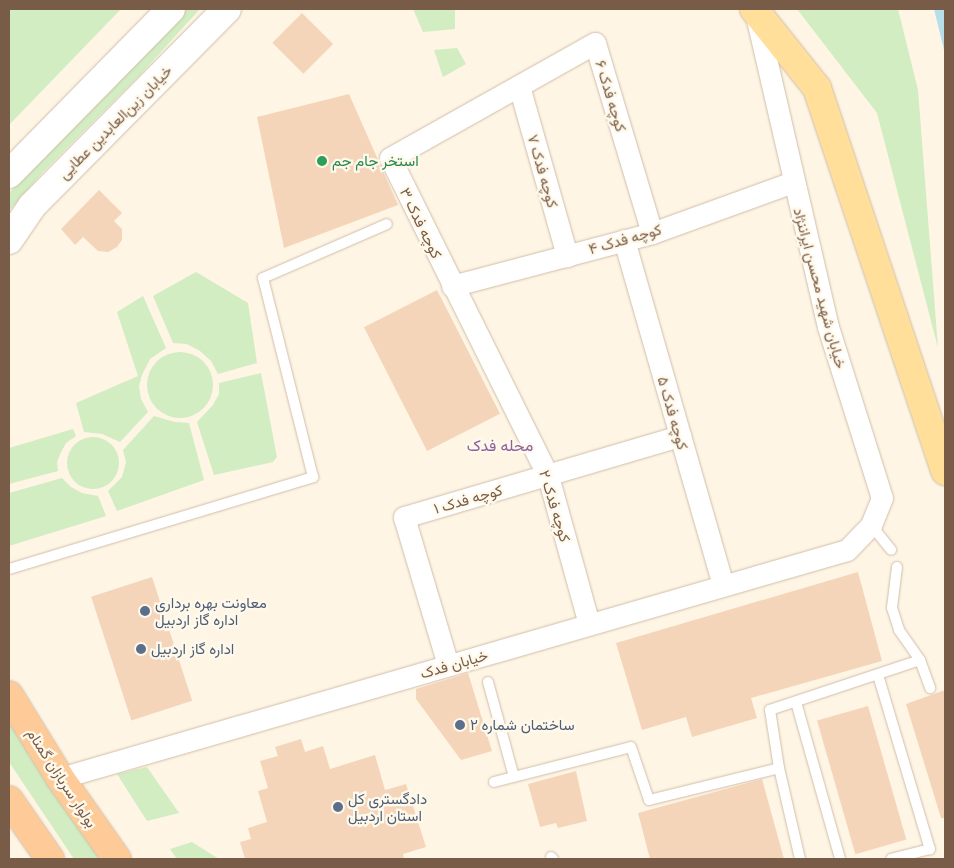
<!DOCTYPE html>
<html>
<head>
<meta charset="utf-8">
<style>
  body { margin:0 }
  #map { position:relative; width:954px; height:868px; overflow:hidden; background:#fef5e4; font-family:"Golos Text",Vazirmatn,sans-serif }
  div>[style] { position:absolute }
  .green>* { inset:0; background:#d1edc1 }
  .round { border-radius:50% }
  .water>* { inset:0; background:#b7dfe9 }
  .building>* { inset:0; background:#f5d5ba; transform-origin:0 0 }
  .roads { filter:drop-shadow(0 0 1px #d0bda9) drop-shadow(0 0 1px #d0bda9) }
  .service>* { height:10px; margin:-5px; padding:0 5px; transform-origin:5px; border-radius:5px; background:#fff }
  .minor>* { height:21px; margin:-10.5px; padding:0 10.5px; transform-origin:10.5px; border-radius:10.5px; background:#fff }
  .secondary>* { height:28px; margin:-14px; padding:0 14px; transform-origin:14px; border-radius:14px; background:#fff }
  .primary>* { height:28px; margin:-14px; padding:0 14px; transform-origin:14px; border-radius:14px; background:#ffdf9a }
  .trunk>* { height:28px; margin:-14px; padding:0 14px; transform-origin:14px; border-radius:14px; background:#fecb98 }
  .dots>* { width:14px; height:14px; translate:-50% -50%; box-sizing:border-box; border:2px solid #fff9ec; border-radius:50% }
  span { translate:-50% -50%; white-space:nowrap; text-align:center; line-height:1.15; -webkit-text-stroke:4.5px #fff9ec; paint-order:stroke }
  .street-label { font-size:15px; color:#795c47 }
  .leisure-label { font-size:15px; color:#27864d }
  .left { translate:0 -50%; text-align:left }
  .service-label { font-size:15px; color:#4e5e75 }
  .neighbourhood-label { font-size:16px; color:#8c629d }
  .frame { position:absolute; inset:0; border:10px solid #795c47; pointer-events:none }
</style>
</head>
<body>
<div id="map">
  <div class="green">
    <div style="clip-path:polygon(9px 9px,121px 9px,9px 125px)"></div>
    <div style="clip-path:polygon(185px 9px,200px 9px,138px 77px,42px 173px,9px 211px,9px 193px)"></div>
    <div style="clip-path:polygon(413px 9px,455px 9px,455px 29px,423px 32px)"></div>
    <div style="clip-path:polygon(797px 9px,898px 9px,918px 90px,938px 348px,877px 113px)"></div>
    <div style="clip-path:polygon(457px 48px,466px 64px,443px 77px,434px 50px)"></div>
    <div style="clip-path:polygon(196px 272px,248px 303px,257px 363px,218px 374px,211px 361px,200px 351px,187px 344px,173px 343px,153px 296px)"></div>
    <div style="clip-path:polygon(143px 296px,166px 348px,150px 359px,142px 375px,139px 386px,141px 399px,148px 412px,120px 442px,102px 434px,84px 432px,76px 403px,138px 376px,117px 312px)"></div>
    <div class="round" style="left:147px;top:352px;width:66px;height:66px"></div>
    <div style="clip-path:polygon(261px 373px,277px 457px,273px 462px,214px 475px,197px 422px,213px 405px,219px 394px,219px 383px)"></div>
    <div style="clip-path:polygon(154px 416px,175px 422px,189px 423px,204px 480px,117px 511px,108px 491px,122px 477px,126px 462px,123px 450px)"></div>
    <div style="clip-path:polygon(73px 429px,76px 436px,66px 443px,60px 454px,57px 462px,58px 471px,9px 484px,9px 448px)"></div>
    <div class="round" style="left:67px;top:437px;width:52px;height:52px"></div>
    <div style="clip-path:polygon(62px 478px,71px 487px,82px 493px,98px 496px,106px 516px,9px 546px,9px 493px)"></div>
    <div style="clip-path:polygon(9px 720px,101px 859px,74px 859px,9px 762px)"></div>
    <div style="clip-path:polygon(147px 767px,179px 813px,147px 821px,117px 774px)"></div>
    <div style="clip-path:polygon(192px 842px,219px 859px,177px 859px,170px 849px)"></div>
  </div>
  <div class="water">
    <div style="clip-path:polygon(934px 9px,945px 9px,945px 54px)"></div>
  </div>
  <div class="building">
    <div style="left:302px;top:13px;width:44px;height:42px;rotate:45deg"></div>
    <div style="clip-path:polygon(349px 94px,398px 205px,284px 248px,257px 117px)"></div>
    <div style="clip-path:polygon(99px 190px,122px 213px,114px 221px,122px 229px,122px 240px,117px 247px,108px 252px,98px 251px,83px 237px,75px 245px,61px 229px)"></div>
    <div style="left:437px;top:290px;width:139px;height:82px;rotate:63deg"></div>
    <div style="clip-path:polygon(858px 572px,882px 661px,751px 698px,757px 718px,692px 737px,686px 717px,642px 730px,616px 643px)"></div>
    <div style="left:152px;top:577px;width:130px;height:64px;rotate:72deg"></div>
    <div style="clip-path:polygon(468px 673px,492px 751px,461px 760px,416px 699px,416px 689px)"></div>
    <div style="clip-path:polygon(945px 690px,945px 818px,941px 818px,906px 704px)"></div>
    <div style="left:868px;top:706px;width:139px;height:53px;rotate:74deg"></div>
    <div style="clip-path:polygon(301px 739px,305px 752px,323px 746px,330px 769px,375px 755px,385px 790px,406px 784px,426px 847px,403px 854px,404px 859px,245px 859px,240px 842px,251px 839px,248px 828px,267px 822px,258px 791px,268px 788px,260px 761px,278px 756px,275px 747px)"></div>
    <div style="clip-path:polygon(576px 771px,587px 821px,558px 828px,556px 823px,540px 827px,528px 784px)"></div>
    <div style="clip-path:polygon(762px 779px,784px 859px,650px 859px,638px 813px)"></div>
  </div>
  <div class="roads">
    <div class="service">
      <div style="left:871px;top:525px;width:32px;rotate:51deg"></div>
      <div style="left:897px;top:567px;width:41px;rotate:97deg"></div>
      <div style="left:892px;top:608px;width:23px;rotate:72deg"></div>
      <div style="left:899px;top:630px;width:37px;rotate:55deg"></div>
      <div style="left:920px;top:660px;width:30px;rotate:70deg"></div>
      <div style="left:9px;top:569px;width:318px;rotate:-16.8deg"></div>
      <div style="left:313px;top:477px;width:205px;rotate:-104.1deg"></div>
      <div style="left:263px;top:278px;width:135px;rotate:-23.5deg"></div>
      <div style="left:878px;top:675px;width:182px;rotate:73.4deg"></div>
      <div style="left:930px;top:849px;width:40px;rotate:165.6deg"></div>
      <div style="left:488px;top:682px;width:98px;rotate:74.7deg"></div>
      <div style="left:796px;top:702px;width:163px;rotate:74.3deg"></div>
      <div style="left:494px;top:782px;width:141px;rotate:-14.3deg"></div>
      <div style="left:631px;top:747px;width:56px;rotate:71.2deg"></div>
      <div style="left:649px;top:800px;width:134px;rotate:-13.8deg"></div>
      <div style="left:551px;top:857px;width:3px;rotate:45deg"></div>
      <div style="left:800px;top:859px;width:93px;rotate:-103deg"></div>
      <div style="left:779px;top:768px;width:59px;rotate:-98.8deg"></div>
      <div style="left:770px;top:710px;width:158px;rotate:-18.4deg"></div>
    </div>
    <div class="minor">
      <div style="left:519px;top:86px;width:177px;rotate:74.2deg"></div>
      <div style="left:624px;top:240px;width:359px;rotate:74deg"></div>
      <div style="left:452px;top:286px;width:207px;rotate:-14.8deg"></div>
      <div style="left:652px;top:233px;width:150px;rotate:-19.9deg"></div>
      <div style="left:589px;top:624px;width:154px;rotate:-105.5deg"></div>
      <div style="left:548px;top:476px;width:355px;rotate:-116.4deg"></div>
      <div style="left:390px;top:158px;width:235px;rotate:-29.3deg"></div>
      <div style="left:595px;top:43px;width:198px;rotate:73.3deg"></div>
      <div style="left:448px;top:665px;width:154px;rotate:-106.6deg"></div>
      <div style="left:404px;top:517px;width:288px;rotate:-16.4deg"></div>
      <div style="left:60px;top:778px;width:819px;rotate:-16.16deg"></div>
      <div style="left:847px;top:550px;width:35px;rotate:-46deg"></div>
      <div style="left:871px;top:525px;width:29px;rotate:-68deg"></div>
      <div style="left:882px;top:498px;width:179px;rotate:-107.5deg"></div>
      <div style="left:828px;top:327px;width:323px;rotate:-103deg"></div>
    </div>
    <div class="secondary">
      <div style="left:9px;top:174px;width:231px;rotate:-45.5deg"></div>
      <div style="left:9px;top:240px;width:41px;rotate:-55.9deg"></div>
      <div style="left:32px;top:206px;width:277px;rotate:-45.3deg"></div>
    </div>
    <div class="primary">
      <div style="left:754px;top:9px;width:101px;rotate:51.4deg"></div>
      <div style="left:817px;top:88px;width:404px;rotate:71.5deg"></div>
    </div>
    <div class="trunk">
      <div style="left:9px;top:695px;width:97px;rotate:58.4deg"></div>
      <div style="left:60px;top:778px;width:99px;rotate:54.9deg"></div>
      <div style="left:9px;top:800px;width:72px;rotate:55.2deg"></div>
    </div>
  </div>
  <div class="dots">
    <div style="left:322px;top:161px;background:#2e9e5b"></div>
    <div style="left:145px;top:611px;background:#5c6f8a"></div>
    <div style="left:141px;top:649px;background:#5c6f8a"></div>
    <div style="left:460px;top:725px;background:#5c6f8a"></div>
    <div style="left:338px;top:807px;background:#5c6f8a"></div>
  </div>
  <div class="street-label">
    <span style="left:611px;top:96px;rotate:73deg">کوچه فدک ۶</span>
    <span style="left:115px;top:122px;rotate:-45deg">خیابان زین‌العابدین عطایی</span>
    <span style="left:543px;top:171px;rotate:74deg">کوچه فدک ۷</span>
    <span style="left:421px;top:223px;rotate:64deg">کوچه فدک ۳</span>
    <span style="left:625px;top:239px;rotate:-16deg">کوچه فدک ۴</span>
    <span style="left:820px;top:288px;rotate:75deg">خیابان شهید محسن ایراننژاد</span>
    <span style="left:673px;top:413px;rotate:74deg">کوچه فدک ۵</span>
    <span style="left:468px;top:499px;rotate:-16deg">کوچه فدک ۱</span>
    <span style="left:555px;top:506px;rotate:73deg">کوچه فدک ۲</span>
    <span style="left:454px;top:664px;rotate:-16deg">خیابان فدک</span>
    <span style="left:62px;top:778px;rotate:57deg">بولوار سربازان گمنام</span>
  </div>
  <div class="leisure-label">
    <span class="left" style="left:332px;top:161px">استخر جام جم</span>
  </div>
  <div class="service-label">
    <span class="left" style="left:155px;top:611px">معاونت بهره برداری<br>اداره گاز اردبیل</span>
    <span class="left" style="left:151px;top:649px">اداره گاز اردبیل</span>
    <span class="left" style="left:470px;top:725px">ساختمان شماره ۲</span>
    <span class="left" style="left:348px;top:807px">دادگستری کل<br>استان اردبیل</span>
  </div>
  <div class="neighbourhood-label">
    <span style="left:500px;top:445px">محله فدک</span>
  </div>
  <div class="frame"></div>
</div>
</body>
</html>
